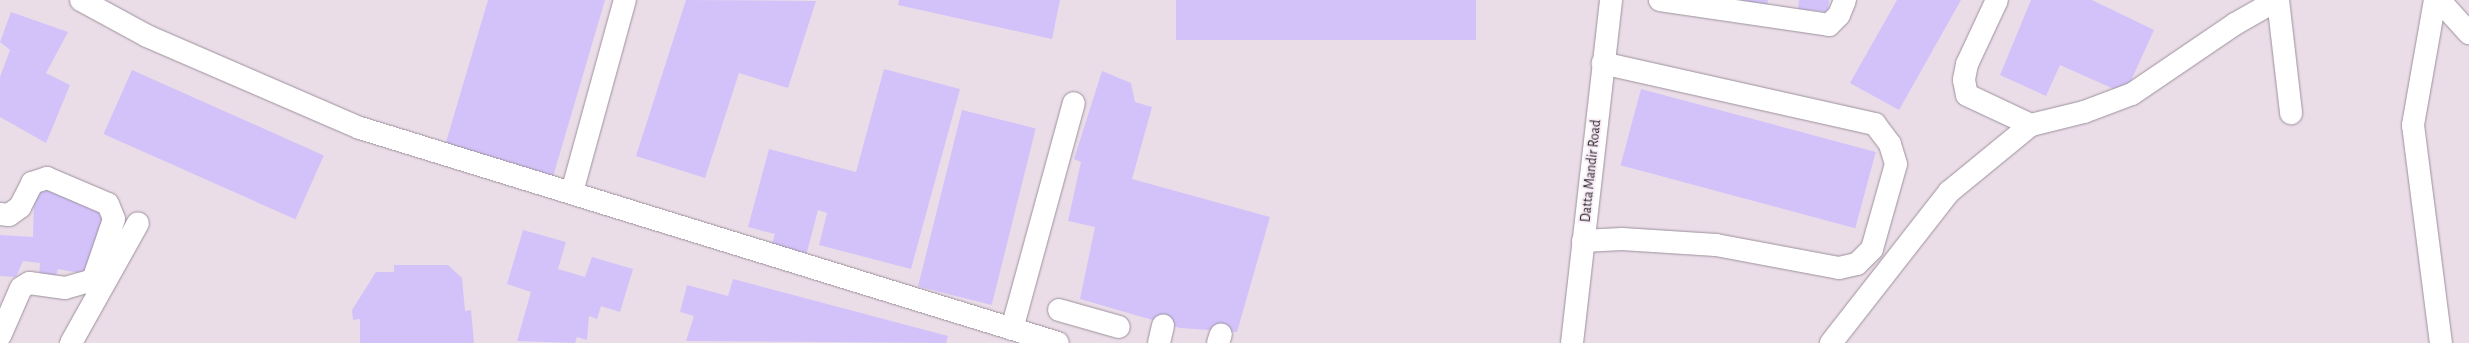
<!DOCTYPE html>
<html>
<head>
<meta charset="utf-8">
<style>
  body { margin:0 }
  #map { position:relative; width:2469px; height:343px; overflow:hidden; background:#eadde8; font-family:"Alegreya Sans",sans-serif }
  div>[style] { position:absolute }
  .building>* { inset:0; background:#d2c2f9; transform-origin:0 0 }
  .roads { filter:drop-shadow(0 0 1px #9d919c) drop-shadow(0 0 1px #9d919c) }
  .minor>* { height:22px; margin:-11px; padding:0 11px; transform-origin:11px; border-radius:11px; background:#fff }
  span { translate:-50% -50%; white-space:nowrap; text-align:center; line-height:1.15; -webkit-text-stroke:3.5px #f7eaf5; paint-order:stroke }
  .street-label { font-size:14px; color:#231e22 }
</style>
</head>
<body>
<div id="map">
  <div class="building">
    <div style="clip-path:polygon(488px 0,605px 0,552px 180px,444px 149px)"></div>
    <div style="clip-path:polygon(686px 0,816px 1px,788px 88px,739px 73px,705px 178px,636px 156px)"></div>
    <div style="clip-path:polygon(899px 0,1060px 0,1052px 39px,898px 5px)"></div>
    <div style="left:1176px;top:0;width:300px;height:40px"></div>
    <div style="clip-path:polygon(1730px 0,1768px 0,1767px 5px)"></div>
    <div style="clip-path:polygon(1799px 0,1829px 0,1828px 12px,1798px 9px)"></div>
    <div style="clip-path:polygon(1897px 0,1961px 0,1899px 110px,1850px 83px)"></div>
    <div style="clip-path:polygon(2031px 0,2092px 0,2154px 30px,2125px 94px,2060px 65px,2046px 96px,2000px 75px)"></div>
    <div style="clip-path:polygon(11px 12px,68px 32px,46px 73px,70px 85px,46px 143px,0 117px,0 77px,10px 50px,0 42px)"></div>
    <div style="clip-path:polygon(884px 69px,960px 89px,911px 269px,819px 245px,827px 213px,818px 210px,806px 256px,771px 246px,775px 234px,748px 227px,769px 149px,856px 172px)"></div>
    <div style="left:132px;top:70px;width:210px;height:70px;rotate:24deg"></div>
    <div style="clip-path:polygon(1102px 71px,1131px 83px,1135px 102px,1152px 107px,1132px 179px,1270px 217px,1237px 332px,1180px 328px,1080px 299px,1095px 227px,1068px 221px,1081px 162px,1074px 159px)"></div>
    <div style="left:1641px;top:89px;width:243px;height:79px;rotate:15deg"></div>
    <div style="left:962px;top:110px;width:76px;height:182px;rotate:14deg"></div>
    <div style="clip-path:polygon(42px 186px,105px 213px,90px 275px,58px 269px,54px 281px,39px 277px,40px 263px,23px 261px,16px 277px,0 276px,0 235px,33px 237px,34px 203px)"></div>
    <div style="clip-path:polygon(523px 230px,566px 242px,558px 269px,585px 277px,592px 257px,633px 269px,620px 312px,601px 306px,597px 319px,589px 316px,587px 340px,577px 337px,575px 343px,517px 341px,531px 292px,507px 284px)"></div>
    <div style="clip-path:polygon(394px 265px,448px 265px,462px 278px,465px 311px,471px 310px,474px 343px,360px 343px,360px 319px,353px 320px,352px 310px,376px 272px,394px 272px)"></div>
    <div style="clip-path:polygon(733px 279px,948px 336px,946px 343px,686px 341px,694px 316px,680px 312px,687px 285px,728px 296px)"></div>
  </div>
  <div class="roads">
    <div class="minor">
      <div style="left:81px;top:0;width:75px;rotate:28.6deg"></div>
      <div style="left:147px;top:36px;width:232px;rotate:23.4deg"></div>
      <div style="left:360px;top:128px;width:730px;rotate:17.12deg"></div>
      <div style="left:1660px;top:0;width:171px;rotate:8.4deg"></div>
      <div style="left:1829px;top:25px;width:14px;rotate:-45deg"></div>
      <div style="left:1839px;top:15px;width:16px;rotate:-68deg"></div>
      <div style="left:1997px;top:0;width:71px;rotate:115.1deg"></div>
      <div style="left:1967px;top:64px;width:16px;rotate:101deg"></div>
      <div style="left:1964px;top:80px;width:15px;rotate:79deg"></div>
      <div style="left:1967px;top:95px;width:71px;rotate:25.1deg"></div>
      <div style="left:2278px;top:0;width:114px;rotate:83.4deg"></div>
      <div style="left:2435px;top:0;width:127px;rotate:100deg"></div>
      <div style="left:2413px;top:125px;width:220px;rotate:82.7deg"></div>
      <div style="left:2439px;top:0;width:45px;rotate:47.7deg"></div>
      <div style="left:572px;top:192px;width:199px;rotate:-74.6deg"></div>
      <div style="left:0;top:214px;width:9px;rotate:6deg"></div>
      <div style="left:9px;top:215px;width:14px;rotate:-36deg"></div>
      <div style="left:20px;top:207px;width:27px;rotate:-63deg"></div>
      <div style="left:32px;top:183px;width:16px;rotate:-18deg"></div>
      <div style="left:47px;top:178px;width:66px;rotate:23.1deg"></div>
      <div style="left:108px;top:204px;width:16px;rotate:68deg"></div>
      <div style="left:114px;top:219px;width:65px;rotate:109deg"></div>
      <div style="left:93px;top:280px;width:29px;rotate:164deg"></div>
      <div style="left:65px;top:288px;width:36px;rotate:-172deg"></div>
      <div style="left:29px;top:283px;width:9px;rotate:148deg"></div>
      <div style="left:21px;top:288px;width:52px;rotate:113.6deg"></div>
      <div style="left:1583px;top:241px;width:39px;rotate:-3deg"></div>
      <div style="left:1622px;top:239px;width:94px;rotate:3.7deg"></div>
      <div style="left:1716px;top:245px;width:125px;rotate:10.6deg"></div>
      <div style="left:1839px;top:268px;width:18px;rotate:-13deg"></div>
      <div style="left:1857px;top:264px;width:21px;rotate:-45deg"></div>
      <div style="left:1872px;top:249px;width:88px;rotate:-74.2deg"></div>
      <div style="left:1896px;top:164px;width:21px;rotate:-107deg"></div>
      <div style="left:1890px;top:144px;width:25px;rotate:-127deg"></div>
      <div style="left:1875px;top:124px;width:279px;rotate:-167.4deg"></div>
      <div style="left:1059px;top:310px;width:62px;rotate:15.8deg"></div>
      <div style="left:1012px;top:329px;width:234px;rotate:-74.7deg"></div>
      <div style="left:71px;top:343px;width:137px;rotate:-60.8deg"></div>
      <div style="left:1159px;top:343px;width:18px;rotate:-77deg"></div>
      <div style="left:1218px;top:343px;width:9px;rotate:-72deg"></div>
      <div style="left:1572px;top:343px;width:345px;rotate:-83.5deg"></div>
      <div style="left:1831px;top:343px;width:192px;rotate:-52deg"></div>
      <div style="left:1949px;top:192px;width:106px;rotate:-39.3deg"></div>
      <div style="left:2031px;top:125px;width:55px;rotate:-13.8deg"></div>
      <div style="left:2084px;top:112px;width:51px;rotate:-20.6deg"></div>
      <div style="left:2132px;top:94px;width:125px;rotate:-34.2deg"></div>
      <div style="left:2235px;top:24px;width:48px;rotate:-29.7deg"></div>
    </div>
  </div>
  <div class="street-label">
    <span style="left:1591px;top:171px;rotate:-84deg">Datta Mandir Road</span>
  </div>
</div>
</body>
</html>
